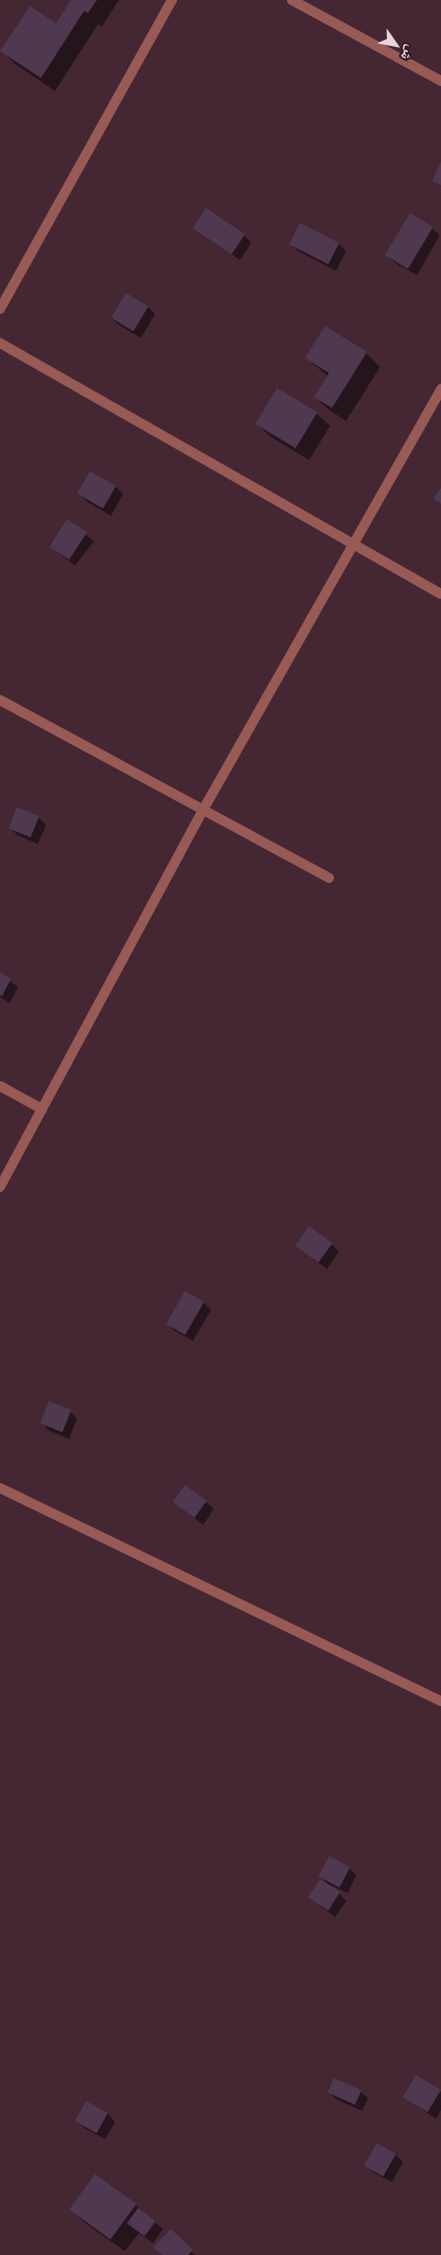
<!DOCTYPE html>
<html>
<head>
<meta charset="utf-8">
<style>
  body { margin:0 }
  #map { position:relative; width:441px; height:2255px; overflow:hidden; background:#452633; font-family:Quicksand,"Noto Naskh Arabic",sans-serif }
  div>[style] { position:absolute }
  .shadow>* { inset:0; background:#0007; transform-origin:0 0 }
  .building>* { inset:0; background:#4f3951; transform-origin:0 0 }
  .minor>* { height:10px; margin:-5px; padding:0 5px; transform-origin:5px; border-radius:5px; background:#975a55 }
  .tertiary>* { height:10px; margin:-5px; padding:0 5px; transform-origin:5px; border-radius:5px; background:#975a55 }
  span { translate:-50% -50%; white-space:nowrap; text-align:center; line-height:1.15; -webkit-text-stroke:4.5px #3a1c29; paint-order:stroke }
  .north { position:absolute; left:371px; top:20px; width:50px; height:50px; -webkit-text-stroke:4px #3a1c29; paint-order:stroke; rotate:123deg; font-size:14px; font-weight:700; line-height:20px; text-align:center; color:#e8d4db }
  .north::after { content:''; display:block; margin:auto; width:18px; height:22px; background:#e8d4db; clip-path:polygon(50% 0,100% 100%,50% 72%,0 100%) }
</style>
</head>
<body>
<div id="map">
  <div class="shadow">
    <div style="clip-path:polygon(73px 0,119px 0,102px 26px,98px 24px,55px 91px,15px 64px,2px 50px,56px 25px)"></div>
    <div style="clip-path:polygon(300px 225px,339px 244px,346px 251px,336px 271px,298px 251px,290px 244px)"></div>
    <div style="clip-path:polygon(194px 228px,244px 235px,251px 243px,240px 260px)"></div>
    <div style="clip-path:polygon(432px 228px,440px 235px,417px 275px,395px 263px,387px 255px)"></div>
    <div style="clip-path:polygon(126px 294px,148px 307px,155px 314px,141px 338px,119px 325px,112px 318px)"></div>
    <div style="clip-path:polygon(325px 328px,366px 353px,380px 367px,346px 421px,329px 410px,315px 397px,328px 376px,306px 358px)"></div>
    <div style="clip-path:polygon(316px 413px,330px 426px,309px 460px,271px 437px,257px 424px)"></div>
    <div style="clip-path:polygon(116px 487px,123px 494px,111px 516px,86px 501px,79px 494px)"></div>
    <div style="left:68px;top:521px;width:33px;height:31px;rotate:38deg"></div>
    <div style="clip-path:polygon(18px 808px,38px 817px,46px 825px,38px 844px,17px 835px,10px 827px)"></div>
    <div style="clip-path:polygon(0 974px,18px 987px,10px 1003px,0 997px)"></div>
    <div style="clip-path:polygon(331px 1244px,339px 1251px,327px 1269px,297px 1246px)"></div>
    <div style="clip-path:polygon(186px 1292px,204px 1303px,211px 1310px,193px 1341px,175px 1331px,167px 1323px)"></div>
    <div style="clip-path:polygon(70px 1411px,77px 1419px,69px 1439px,48px 1430px,41px 1422px)"></div>
    <div style="clip-path:polygon(174px 1501px,206px 1502px,214px 1509px,203px 1525px)"></div>
    <div style="clip-path:polygon(349px 1868px,356px 1875px,348px 1893px,328px 1884px,320px 1876px)"></div>
    <div style="clip-path:polygon(339px 1893px,346px 1901px,335px 1917px,309px 1897px)"></div>
    <div style="clip-path:polygon(417px 2077px,441px 2092px,441px 2110px,436px 2119px,404px 2097px)"></div>
    <div style="clip-path:polygon(360px 2091px,368px 2098px,362px 2111px,336px 2099px,329px 2092px)"></div>
    <div style="clip-path:polygon(86px 2102px,108px 2114px,115px 2122px,105px 2139px,84px 2128px,77px 2120px)"></div>
    <div style="clip-path:polygon(377px 2145px,396px 2155px,403px 2162px,392px 2182px,374px 2173px,366px 2165px)"></div>
    <div style="clip-path:polygon(135px 2205px,163px 2229px,153px 2243px,139px 2233px,125px 2251px,85px 2223px,71px 2210px)"></div>
    <div style="clip-path:polygon(171px 2231px,195px 2255px,163px 2255px)"></div>
  </div>
  <div class="building">
    <div style="clip-path:polygon(71px 0,97px 0,88px 13px,84px 11px,41px 78px,0 51px,30px 6px,66px 30px,56px 23px)"></div>
    <div style="clip-path:polygon(441px 162px,441px 185px,432px 181px)"></div>
    <div style="left:206px;top:208px;width:47px;height:24px;rotate:34deg"></div>
    <div style="left:410px;top:213px;width:27px;height:49px;rotate:31deg"></div>
    <div style="left:300px;top:223px;width:44px;height:24px;rotate:27deg"></div>
    <div style="left:126px;top:293px;width:26px;height:29px;rotate:31deg"></div>
    <div style="clip-path:polygon(325px 326px,367px 352px,332px 408px,314px 397px,329px 373px,305px 358px)"></div>
    <div style="left:277px;top:388px;width:47px;height:42px;rotate:31deg"></div>
    <div style="left:90px;top:471px;width:30px;height:26px;rotate:30deg"></div>
    <div style="clip-path:polygon(441px 488px,441px 504px,433px 498px)"></div>
    <div style="left:67px;top:519px;width:24px;height:33px;rotate:33deg"></div>
    <div style="left:17px;top:807px;width:24px;height:23px;rotate:22deg"></div>
    <div style="clip-path:polygon(0 972px,11px 979px,2px 996px,0 995px)"></div>
    <div style="left:309px;top:1226px;width:29px;height:24px;rotate:36deg"></div>
    <div style="left:185px;top:1291px;width:22px;height:38px;rotate:30deg"></div>
    <div style="left:49px;top:1401px;width:24px;height:24px;rotate:22deg"></div>
    <div style="left:185px;top:1485px;width:27px;height:21px;rotate:36deg"></div>
    <div style="left:329px;top:1856px;width:24px;height:23px;rotate:28deg"></div>
    <div style="left:320px;top:1879px;width:24px;height:22px;rotate:33deg"></div>
    <div style="left:416px;top:2075px;width:29px;height:26px;rotate:31deg"></div>
    <div style="left:334px;top:2078px;width:30px;height:16px;rotate:24deg"></div>
    <div style="left:86px;top:2101px;width:25px;height:23px;rotate:29deg"></div>
    <div style="left:377px;top:2143px;width:22px;height:26px;rotate:30deg"></div>
    <div style="left:95px;top:2174px;width:51px;height:44px;rotate:36deg"></div>
    <div style="left:138px;top:2208px;width:22px;height:19px;rotate:36deg"></div>
    <div style="clip-path:polygon(171px 2229px,193px 2250px,188px 2255px,162px 2255px,153px 2247px)"></div>
  </div>
  <div class="minor">
    <div style="left:292px;top:0;width:170px;rotate:28.5deg"></div>
    <div style="left:0;top:343px;width:507px;rotate:29.65deg"></div>
    <div style="left:0;top:700px;width:374px;rotate:28.4deg"></div>
    <div style="left:0;top:1086px;width:48px;rotate:28.7deg"></div>
    <div style="left:0;top:1187px;width:428px;rotate:-61.7deg"></div>
    <div style="left:203px;top:810px;width:484px;rotate:-60.5deg"></div>
    <div style="left:0;top:1488px;width:490px;rotate:25.8deg"></div>
  </div>
  <div class="tertiary">
    <div style="left:0;top:309px;width:354px;rotate:-60.9deg"></div>
  </div>
  <div class="north">ش</div>
</div>
</body>
</html>
